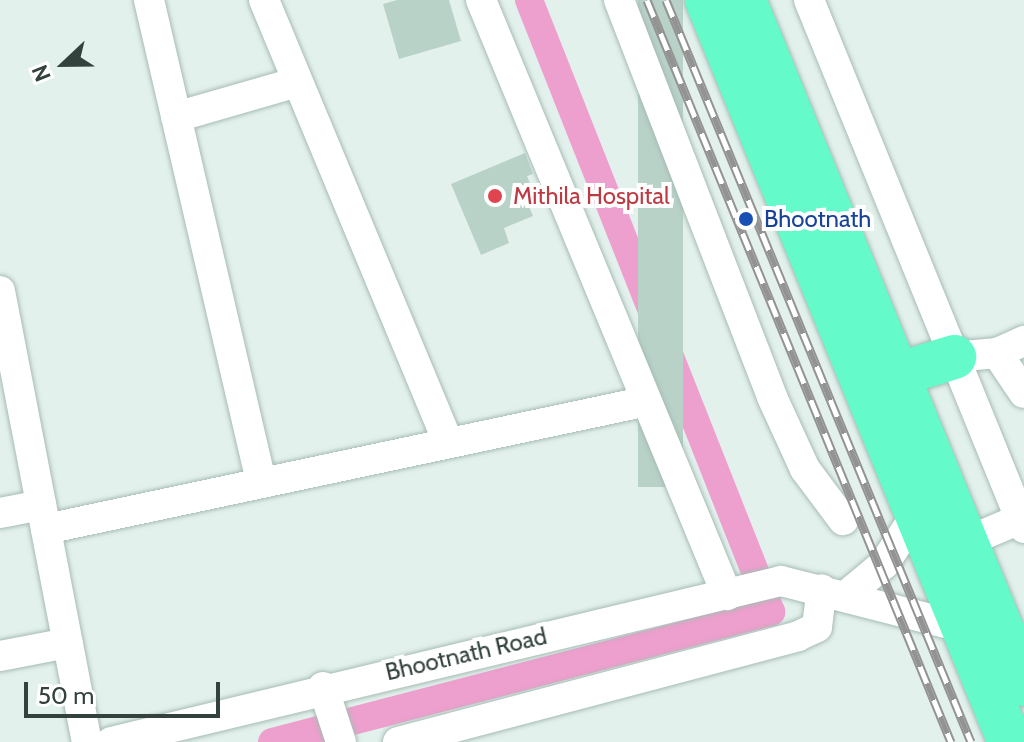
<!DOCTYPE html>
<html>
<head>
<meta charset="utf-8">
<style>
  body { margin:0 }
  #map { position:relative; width:1024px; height:742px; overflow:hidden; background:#e3f1ed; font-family:Cabin,sans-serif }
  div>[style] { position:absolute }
  .canal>* { height:28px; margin:-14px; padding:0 14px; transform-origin:14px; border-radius:14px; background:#ed9fcd }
  .building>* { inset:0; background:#b9d2c8; transform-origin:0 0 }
  .roads { filter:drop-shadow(0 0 2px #a6bcb4) drop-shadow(0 0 2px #a6bcb4) }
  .minor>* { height:30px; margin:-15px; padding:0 15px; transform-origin:15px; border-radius:15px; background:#fff }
  .highway>* { height:44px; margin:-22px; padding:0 22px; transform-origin:22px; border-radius:22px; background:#65fac9 }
  .rail>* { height:9px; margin-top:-4.5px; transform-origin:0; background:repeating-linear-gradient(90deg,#fff 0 18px,#939393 0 36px); box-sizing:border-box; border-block:2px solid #939393 }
  .dots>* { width:22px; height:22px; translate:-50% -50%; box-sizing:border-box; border:4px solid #fff; border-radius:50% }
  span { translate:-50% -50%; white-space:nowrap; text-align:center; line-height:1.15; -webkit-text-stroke:8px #fff; paint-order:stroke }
  .health-label { font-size:24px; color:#be3a42 }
  .left { translate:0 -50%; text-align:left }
  .transit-label { font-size:24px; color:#164399 }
  .street-label { font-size:24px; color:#33423c }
  .north { position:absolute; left:24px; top:24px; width:80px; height:80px; -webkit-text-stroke:6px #fff; paint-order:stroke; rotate:248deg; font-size:22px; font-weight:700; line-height:32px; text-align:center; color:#33423c }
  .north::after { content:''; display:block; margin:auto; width:28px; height:36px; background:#33423c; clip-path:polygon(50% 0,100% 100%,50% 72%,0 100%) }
  .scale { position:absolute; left:24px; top:682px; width:196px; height:36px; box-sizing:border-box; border:4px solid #33423c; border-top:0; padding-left:10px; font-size:24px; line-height:28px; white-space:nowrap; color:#33423c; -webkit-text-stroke:6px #fff; paint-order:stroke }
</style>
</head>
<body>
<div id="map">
  <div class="canal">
    <div style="left:272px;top:742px;width:516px;rotate:-14.6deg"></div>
    <div style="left:771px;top:612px;width:658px;rotate:-111.58deg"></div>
  </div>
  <div class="building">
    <div style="clip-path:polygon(397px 0,449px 0,461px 41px,399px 59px,383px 4px)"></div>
    <div style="left:638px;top:0;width:45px;height:487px"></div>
    <div style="clip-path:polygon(525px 153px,533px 174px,527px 176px,536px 198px,527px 202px,533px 216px,504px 228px,509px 243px,481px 255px,451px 184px)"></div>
  </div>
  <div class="roads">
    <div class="minor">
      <div style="left:149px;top:0;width:496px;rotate:76.9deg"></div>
      <div style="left:264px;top:0;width:480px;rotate:67.4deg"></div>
      <div style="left:481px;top:0;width:644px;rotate:67.54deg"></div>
      <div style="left:619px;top:0;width:425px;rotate:68.9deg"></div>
      <div style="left:772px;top:397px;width:79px;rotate:65.4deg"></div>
      <div style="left:805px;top:469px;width:64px;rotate:53.3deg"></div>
      <div style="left:809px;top:0;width:570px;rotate:67.84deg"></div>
      <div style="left:176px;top:117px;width:126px;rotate:-16.1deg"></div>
      <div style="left:0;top:291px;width:459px;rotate:79.1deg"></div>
      <div style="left:997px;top:353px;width:48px;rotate:56deg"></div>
      <div style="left:954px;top:357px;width:43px;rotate:-5.3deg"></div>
      <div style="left:997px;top:353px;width:30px;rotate:-24deg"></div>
      <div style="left:0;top:513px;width:42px;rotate:-11deg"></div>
      <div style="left:46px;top:529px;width:610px;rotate:-12.01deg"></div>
      <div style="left:980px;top:536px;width:43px;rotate:-23deg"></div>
      <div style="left:848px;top:594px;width:47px;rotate:-39.8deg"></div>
      <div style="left:884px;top:564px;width:61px;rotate:-57.1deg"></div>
      <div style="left:0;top:656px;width:69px;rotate:-10.8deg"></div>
      <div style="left:323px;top:687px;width:58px;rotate:71.9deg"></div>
      <div style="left:111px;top:742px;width:689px;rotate:-13.51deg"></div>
      <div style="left:781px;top:581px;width:191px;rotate:14.3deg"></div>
      <div style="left:398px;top:742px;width:414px;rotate:-14.8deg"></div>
      <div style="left:798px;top:636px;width:21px;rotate:-25deg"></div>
      <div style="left:817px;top:627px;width:38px;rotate:-83deg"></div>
    </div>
    <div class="highway">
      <div style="left:707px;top:0;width:801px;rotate:67.79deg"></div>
      <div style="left:744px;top:0;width:739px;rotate:67.74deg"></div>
      <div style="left:896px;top:375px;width:61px;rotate:-17.2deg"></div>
    </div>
  </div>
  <div class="rail">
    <div style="left:647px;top:0;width:802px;rotate:67.72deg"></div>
    <div style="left:666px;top:0;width:802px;rotate:67.65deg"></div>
  </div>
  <div class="dots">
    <div style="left:495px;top:196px;background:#e0444e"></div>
    <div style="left:746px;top:219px;background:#1a4fb4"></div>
  </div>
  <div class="health-label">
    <span class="left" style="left:513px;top:196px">Mithila Hospital</span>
  </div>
  <div class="transit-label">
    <span class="left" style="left:764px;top:219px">Bhootnath</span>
  </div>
  <div class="street-label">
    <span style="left:466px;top:654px;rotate:-13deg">Bhootnath Road</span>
  </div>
  <div class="north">N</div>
  <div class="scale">50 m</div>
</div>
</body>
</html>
